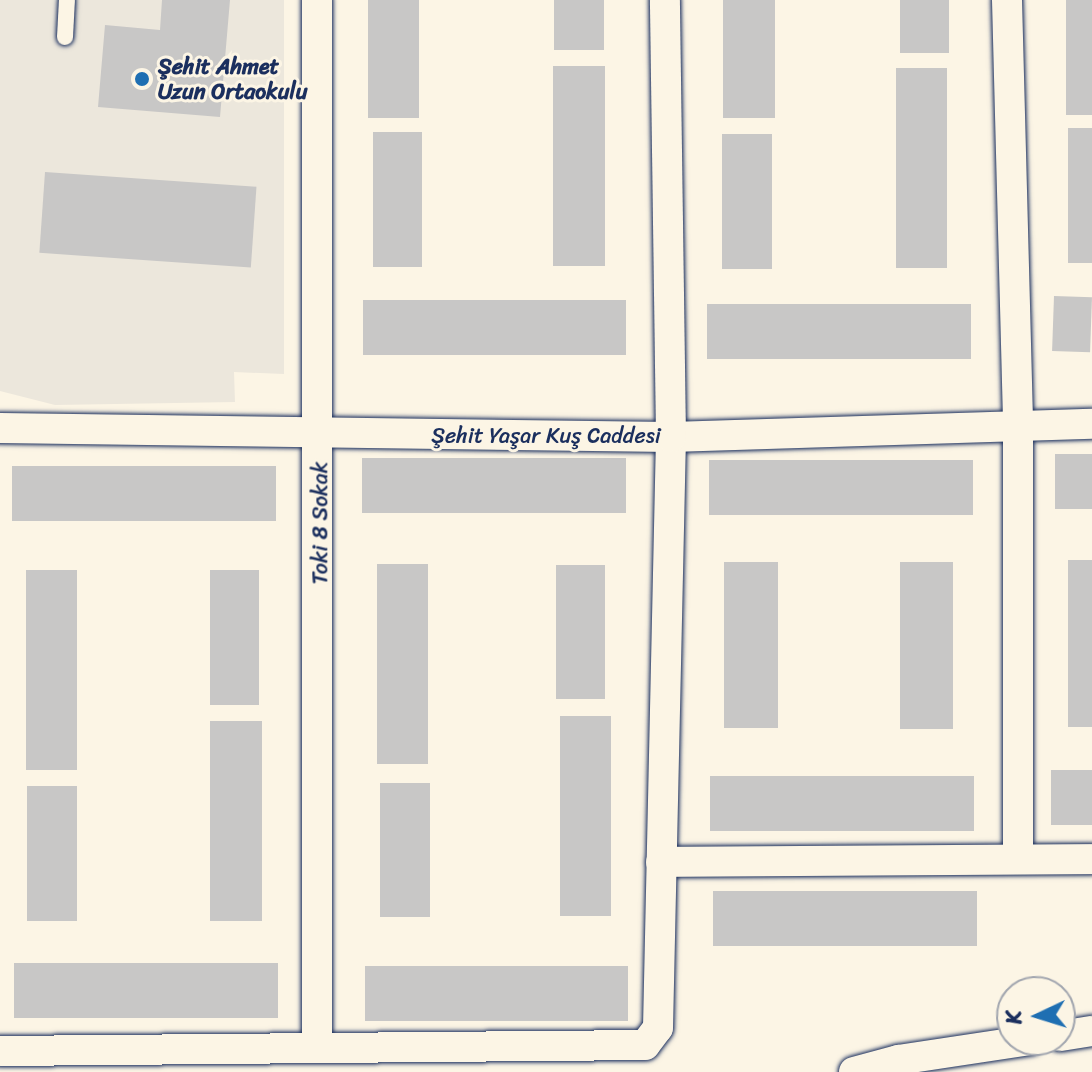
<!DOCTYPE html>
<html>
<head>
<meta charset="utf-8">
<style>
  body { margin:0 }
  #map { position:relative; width:1092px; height:1072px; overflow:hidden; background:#fcf5e5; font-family:Sriracha,sans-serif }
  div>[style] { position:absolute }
  .built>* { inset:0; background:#ece7dc }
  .building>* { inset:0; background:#c8c7c6; transform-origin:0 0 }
  .roads { filter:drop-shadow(0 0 2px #1b2f5e) drop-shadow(0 0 2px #1b2f5e) }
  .lane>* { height:16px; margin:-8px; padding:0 8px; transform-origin:8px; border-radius:8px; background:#fcf5e5 }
  .street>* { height:30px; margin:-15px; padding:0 15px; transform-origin:15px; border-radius:15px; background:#fcf5e5 }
  .dots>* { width:22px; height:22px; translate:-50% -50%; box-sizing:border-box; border:4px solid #fcf5e5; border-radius:50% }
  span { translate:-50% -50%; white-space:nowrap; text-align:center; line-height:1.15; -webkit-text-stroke:6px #fcf5e5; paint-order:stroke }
  .poi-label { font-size:22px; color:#1b2f5e; font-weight:700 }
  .left { translate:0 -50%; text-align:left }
  .street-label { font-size:22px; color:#1b2f5e }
  .north { position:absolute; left:996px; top:976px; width:80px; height:80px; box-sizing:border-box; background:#fcf5e5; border:2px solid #a2a6af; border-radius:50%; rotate:266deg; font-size:22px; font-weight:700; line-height:32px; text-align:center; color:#1b2f5e }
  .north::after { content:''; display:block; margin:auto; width:28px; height:36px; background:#1f6fb2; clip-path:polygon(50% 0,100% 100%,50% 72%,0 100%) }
</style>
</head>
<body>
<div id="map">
  <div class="built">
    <div style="clip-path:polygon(0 0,284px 0,284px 374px,234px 372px,235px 402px,55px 405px,0 391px)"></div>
  </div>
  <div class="building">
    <div style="clip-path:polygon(162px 0,230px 0,220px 117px,98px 107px,105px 25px,160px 30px)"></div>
    <div style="left:368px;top:0;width:51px;height:118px"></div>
    <div style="left:554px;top:0;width:50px;height:50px"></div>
    <div style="left:723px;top:0;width:52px;height:118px"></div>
    <div style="left:900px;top:0;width:49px;height:53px"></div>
    <div style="left:1066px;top:0;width:26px;height:115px"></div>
    <div style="left:553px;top:66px;width:52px;height:200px"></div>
    <div style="left:896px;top:68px;width:51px;height:200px"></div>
    <div style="left:1068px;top:128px;width:24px;height:135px"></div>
    <div style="left:373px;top:132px;width:49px;height:135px"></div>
    <div style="left:722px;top:134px;width:50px;height:135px"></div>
    <div style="left:45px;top:172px;width:212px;height:81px;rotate:4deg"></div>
    <div style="left:1054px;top:296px;width:38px;height:55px;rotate:2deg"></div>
    <div style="left:363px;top:300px;width:263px;height:55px"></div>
    <div style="left:707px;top:304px;width:264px;height:55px"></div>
    <div style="left:1055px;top:454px;width:37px;height:55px"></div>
    <div style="left:362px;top:458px;width:264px;height:55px"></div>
    <div style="left:709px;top:460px;width:264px;height:55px"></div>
    <div style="left:12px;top:466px;width:264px;height:55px"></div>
    <div style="left:1068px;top:560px;width:24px;height:167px"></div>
    <div style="left:778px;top:562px;width:166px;height:54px;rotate:90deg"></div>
    <div style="left:900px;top:562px;width:53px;height:167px"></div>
    <div style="left:428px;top:564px;width:200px;height:51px;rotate:90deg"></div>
    <div style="left:556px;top:565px;width:49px;height:134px"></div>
    <div style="left:77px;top:570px;width:200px;height:51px;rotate:90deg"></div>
    <div style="left:210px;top:570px;width:49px;height:135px"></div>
    <div style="left:560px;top:716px;width:51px;height:200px"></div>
    <div style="left:210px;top:721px;width:52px;height:200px"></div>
    <div style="left:1051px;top:770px;width:41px;height:55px"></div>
    <div style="left:710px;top:776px;width:264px;height:55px"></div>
    <div style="left:380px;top:783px;width:50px;height:134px"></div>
    <div style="left:27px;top:786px;width:50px;height:135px"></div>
    <div style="left:713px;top:891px;width:264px;height:55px"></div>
    <div style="left:14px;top:963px;width:264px;height:55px"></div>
    <div style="left:365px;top:966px;width:263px;height:55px"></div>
  </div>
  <div class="roads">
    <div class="lane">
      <div style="left:65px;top:37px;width:37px;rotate:-87deg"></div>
    </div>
    <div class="street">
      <div style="left:1007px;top:0;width:430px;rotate:88.5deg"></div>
      <div style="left:1018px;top:430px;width:429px;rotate:90deg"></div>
      <div style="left:0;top:428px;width:671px;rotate:0.77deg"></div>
      <div style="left:671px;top:437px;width:421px;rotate:-1.8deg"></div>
      <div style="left:661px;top:862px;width:431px;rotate:-0.4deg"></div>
      <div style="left:1060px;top:1036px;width:32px;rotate:-9deg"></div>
      <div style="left:317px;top:1046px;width:1046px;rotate:-90deg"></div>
      <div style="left:0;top:1051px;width:645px;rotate:-0.53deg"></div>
      <div style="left:645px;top:1045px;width:21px;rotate:-53deg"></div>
      <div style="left:658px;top:1028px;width:591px;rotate:-88.74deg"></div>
      <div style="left:671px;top:437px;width:437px;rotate:-90.8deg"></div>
      <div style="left:854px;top:1072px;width:46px;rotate:-15.3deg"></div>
      <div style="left:898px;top:1060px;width:134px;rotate:-8.6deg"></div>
    </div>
  </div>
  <div class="dots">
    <div style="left:142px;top:79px;background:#1f6fb2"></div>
  </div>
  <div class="poi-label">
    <span class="left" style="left:158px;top:79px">Şehit Ahmet<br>Uzun Ortaokulu</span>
  </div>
  <div class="street-label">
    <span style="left:546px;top:436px">Şehit Yaşar Kuş Caddesi</span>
    <span style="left:320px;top:523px;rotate:-90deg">Toki 8 Sokak</span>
  </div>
  <div class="north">K</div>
</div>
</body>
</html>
